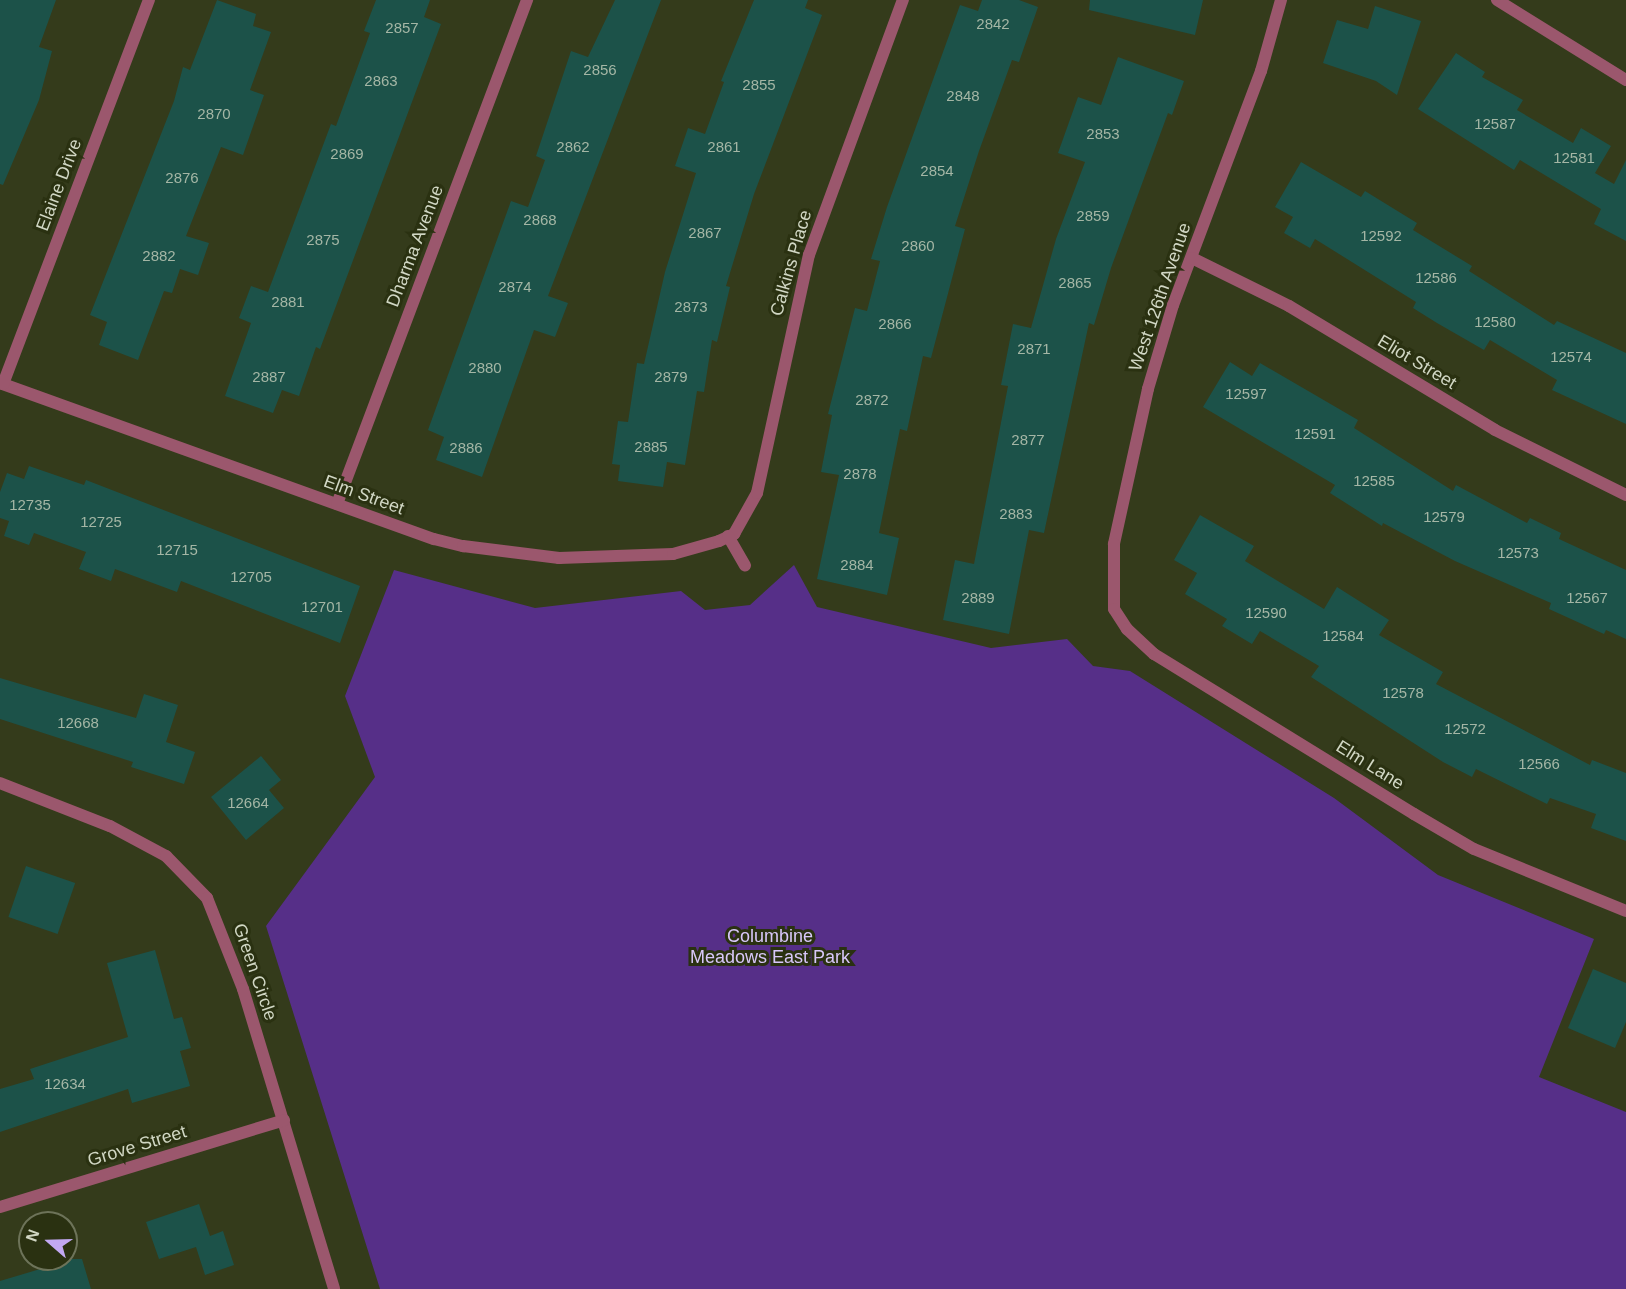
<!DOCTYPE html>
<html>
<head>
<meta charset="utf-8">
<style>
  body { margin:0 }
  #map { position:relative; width:1626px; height:1289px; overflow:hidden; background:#343b1b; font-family:Helvetica,sans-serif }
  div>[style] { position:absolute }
  .green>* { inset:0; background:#562f88 }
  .building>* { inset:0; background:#1c5249; transform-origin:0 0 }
  .minor>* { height:12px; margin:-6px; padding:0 6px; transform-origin:6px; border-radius:6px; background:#9b576d }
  span { translate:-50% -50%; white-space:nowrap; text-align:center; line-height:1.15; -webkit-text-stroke:6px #2a3111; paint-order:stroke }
  .number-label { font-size:15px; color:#a4b6a5 }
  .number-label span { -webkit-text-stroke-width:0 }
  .street-label { font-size:18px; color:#d1d7c4 }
  .park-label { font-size:18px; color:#d8c7f9 }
  .north { position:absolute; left:18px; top:1211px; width:60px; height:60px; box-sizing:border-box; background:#2a3111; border:2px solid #6d7359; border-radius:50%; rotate:290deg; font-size:16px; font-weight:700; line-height:24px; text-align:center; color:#d1d7c4 }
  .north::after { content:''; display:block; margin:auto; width:21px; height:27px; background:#c2a8f2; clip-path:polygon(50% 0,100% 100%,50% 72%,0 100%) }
</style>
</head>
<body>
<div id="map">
  <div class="green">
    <div style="clip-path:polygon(794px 565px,817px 607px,991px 648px,1067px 639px,1093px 666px,1130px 671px,1334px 798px,1438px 875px,1594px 939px,1539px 1077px,1626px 1112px,1626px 1289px,380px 1289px,266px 926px,375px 777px,345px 696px,394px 570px,535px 608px,681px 591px,705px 610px,750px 605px)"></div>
  </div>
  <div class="building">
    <div style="clip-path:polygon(0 0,56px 0,39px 47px,52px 51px,39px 100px,3px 185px,0 184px)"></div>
    <div style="clip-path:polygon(217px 0,256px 14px,253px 26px,271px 32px,250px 90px,264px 95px,243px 155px,221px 147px,186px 236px,209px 243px,198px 275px,180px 269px,172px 293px,164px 291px,138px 360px,99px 345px,107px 322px,90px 315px,174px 101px,183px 67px,190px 70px)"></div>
    <div style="clip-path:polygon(376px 0,430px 0,424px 17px,441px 24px,320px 349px,316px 347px,299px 396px,282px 390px,273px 413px,225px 396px,251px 323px,239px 318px,251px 286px,268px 292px,331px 124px,336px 126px,370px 33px,364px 31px)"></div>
    <div style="clip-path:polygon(615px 0,661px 0,548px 296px,568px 303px,555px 337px,534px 330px,482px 477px,436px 460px,444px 437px,428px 430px,511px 201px,528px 207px,545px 160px,536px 156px,571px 51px,588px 57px)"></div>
    <div style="clip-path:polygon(754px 0,808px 0,805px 8px,822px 15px,754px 194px,726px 286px,730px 287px,717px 342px,712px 340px,704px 392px,697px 391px,685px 465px,667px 462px,663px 487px,618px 481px,620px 465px,612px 464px,618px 421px,628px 422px,637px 363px,644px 364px,665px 272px,696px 173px,675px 166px,688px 128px,705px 134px,724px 82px,721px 81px)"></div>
    <div style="clip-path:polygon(982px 0,1019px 0,1038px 7px,1019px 62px,1012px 60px,979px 151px,955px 226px,965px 229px,931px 358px,923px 356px,907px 431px,900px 429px,879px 533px,899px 538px,887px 595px,817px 579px,839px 475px,821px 472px,832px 415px,828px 414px,855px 308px,867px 311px,880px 261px,871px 259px,887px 207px,960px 5px,978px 11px)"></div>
    <div style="clip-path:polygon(1090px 0,1203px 0,1195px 35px,1089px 10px)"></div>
    <div style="clip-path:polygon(1375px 6px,1421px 21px,1397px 95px,1376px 81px,1323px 63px,1337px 20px,1368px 29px)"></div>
    <div style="clip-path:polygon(1456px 53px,1485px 72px,1482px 77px,1523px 100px,1517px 110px,1573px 143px,1581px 128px,1611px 146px,1595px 173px,1614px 184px,1626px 160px,1626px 241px,1594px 224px,1601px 209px,1520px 160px,1514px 170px,1418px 109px)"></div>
    <div style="clip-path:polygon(1118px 57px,1184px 81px,1172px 115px,1168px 113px,1111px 268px,1094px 325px,1089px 323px,1044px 533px,1029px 530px,1009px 634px,943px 620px,955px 560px,974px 564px,1008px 386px,1001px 385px,1013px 324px,1031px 328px,1056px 239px,1085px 162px,1058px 153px,1078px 97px,1101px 105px)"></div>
    <div style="clip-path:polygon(1301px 162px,1361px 197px,1365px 191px,1417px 223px,1413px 230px,1472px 266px,1469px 271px,1554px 325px,1557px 321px,1626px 353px,1626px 424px,1552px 390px,1557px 380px,1490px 340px,1484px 350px,1437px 323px,1413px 308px,1416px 302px,1315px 239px,1310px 248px,1284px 233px,1293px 217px,1275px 207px)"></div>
    <div style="clip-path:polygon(1230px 362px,1252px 376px,1260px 363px,1358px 420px,1354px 428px,1453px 491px,1456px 485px,1527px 523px,1530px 518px,1561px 533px,1559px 539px,1626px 570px,1626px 639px,1606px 630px,1604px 634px,1549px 609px,1551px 603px,1455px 561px,1383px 523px,1382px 526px,1330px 493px,1335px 485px,1203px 407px)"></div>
    <div style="clip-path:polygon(29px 466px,84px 485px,86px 480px,360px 586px,340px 643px,181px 581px,177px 592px,115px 569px,111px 581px,79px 569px,86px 552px,34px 533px,29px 545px,4px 536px,9px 521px,0 518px,0 492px,7px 473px,24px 479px)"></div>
    <div style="clip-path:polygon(1200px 515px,1254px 546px,1245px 561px,1324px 609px,1337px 587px,1389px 620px,1379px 635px,1443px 672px,1436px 684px,1590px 765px,1592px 760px,1626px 773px,1626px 841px,1591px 828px,1596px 814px,1550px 798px,1547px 804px,1476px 769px,1472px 777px,1443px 762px,1311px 677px,1319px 666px,1260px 631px,1252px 644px,1222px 626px,1227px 619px,1185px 594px,1197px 573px,1174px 560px)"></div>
    <div style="clip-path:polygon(0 678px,136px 718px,144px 694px,178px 705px,166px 742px,195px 752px,184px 784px,131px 767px,133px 762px,0 719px)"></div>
    <div style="clip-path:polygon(261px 756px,281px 780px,269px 790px,284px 808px,246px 840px,211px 797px)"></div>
    <div style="left:26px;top:866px;width:52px;height:54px;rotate:19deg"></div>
    <div style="clip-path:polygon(155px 950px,174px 1019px,182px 1017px,191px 1048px,180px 1051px,190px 1086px,132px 1103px,128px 1089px,0 1132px,0 1089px,34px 1079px,30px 1069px,128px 1037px,107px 963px)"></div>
    <div style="clip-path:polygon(1593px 969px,1626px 983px,1626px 1022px,1615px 1048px,1568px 1028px)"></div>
    <div style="clip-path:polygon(199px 1204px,210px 1236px,223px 1231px,234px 1265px,205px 1275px,196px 1247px,159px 1259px,146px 1222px)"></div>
    <div style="clip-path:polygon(56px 1259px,82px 1259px,91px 1289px,0 1289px,0 1281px,57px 1264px)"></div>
  </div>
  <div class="minor">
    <div style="left:1281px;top:0;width:74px;rotate:105.7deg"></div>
    <div style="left:1261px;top:71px;width:250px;rotate:110.6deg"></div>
    <div style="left:1173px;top:305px;width:88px;rotate:106.6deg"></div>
    <div style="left:1148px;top:389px;width:159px;rotate:102.4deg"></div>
    <div style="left:1114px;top:544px;width:65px;rotate:90deg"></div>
    <div style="left:1114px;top:609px;width:24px;rotate:57deg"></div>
    <div style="left:1127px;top:629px;width:37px;rotate:43deg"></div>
    <div style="left:1154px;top:654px;width:305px;rotate:31.6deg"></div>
    <div style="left:1414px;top:814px;width:69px;rotate:30.3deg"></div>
    <div style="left:1474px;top:849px;width:164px;rotate:22.2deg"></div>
    <div style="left:1497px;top:0;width:152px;rotate:31.8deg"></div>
    <div style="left:1192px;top:258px;width:108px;rotate:26.3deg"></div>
    <div style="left:1289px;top:306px;width:240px;rotate:31deg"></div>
    <div style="left:1495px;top:430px;width:146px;rotate:26.4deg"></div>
    <div style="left:0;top:383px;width:461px;rotate:19.8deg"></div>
    <div style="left:434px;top:539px;width:30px;rotate:14deg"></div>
    <div style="left:463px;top:546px;width:97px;rotate:7.1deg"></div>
    <div style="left:559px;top:558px;width:114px;rotate:-2deg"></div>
    <div style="left:673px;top:554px;width:48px;rotate:-15.8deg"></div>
    <div style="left:719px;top:541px;width:17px;rotate:-25deg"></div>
    <div style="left:734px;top:534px;width:47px;rotate:-60.7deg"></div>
    <div style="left:757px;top:493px;width:244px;rotate:-77.7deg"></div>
    <div style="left:809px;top:255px;width:272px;rotate:-69.8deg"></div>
    <div style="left:3px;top:384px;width:411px;rotate:-69.2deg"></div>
    <div style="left:337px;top:504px;width:539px;rotate:-69.34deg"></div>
    <div style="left:728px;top:536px;width:34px;rotate:60deg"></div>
    <div style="left:0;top:783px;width:118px;rotate:21.4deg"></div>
    <div style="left:110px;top:826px;width:64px;rotate:28.2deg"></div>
    <div style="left:166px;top:856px;width:59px;rotate:45.7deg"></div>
    <div style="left:207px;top:898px;width:98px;rotate:68.4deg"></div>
    <div style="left:243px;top:989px;width:313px;rotate:73.1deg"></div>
    <div style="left:0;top:1207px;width:297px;rotate:-17deg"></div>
  </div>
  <div class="number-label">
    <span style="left:993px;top:24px">2842</span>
    <span style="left:402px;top:28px">2857</span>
    <span style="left:600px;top:70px">2856</span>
    <span style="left:381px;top:81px">2863</span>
    <span style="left:759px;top:85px">2855</span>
    <span style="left:963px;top:96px">2848</span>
    <span style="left:214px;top:114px">2870</span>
    <span style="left:1495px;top:124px">12587</span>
    <span style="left:1103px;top:134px">2853</span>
    <span style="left:573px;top:147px">2862</span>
    <span style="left:724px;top:147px">2861</span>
    <span style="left:347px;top:154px">2869</span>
    <span style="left:1574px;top:158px">12581</span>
    <span style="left:937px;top:171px">2854</span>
    <span style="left:182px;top:178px">2876</span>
    <span style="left:1093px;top:216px">2859</span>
    <span style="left:540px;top:220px">2868</span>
    <span style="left:705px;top:233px">2867</span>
    <span style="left:1381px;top:236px">12592</span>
    <span style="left:323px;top:240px">2875</span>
    <span style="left:918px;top:246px">2860</span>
    <span style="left:159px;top:256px">2882</span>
    <span style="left:1436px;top:278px">12586</span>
    <span style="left:1075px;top:283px">2865</span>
    <span style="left:515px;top:287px">2874</span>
    <span style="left:288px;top:302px">2881</span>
    <span style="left:691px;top:307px">2873</span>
    <span style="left:1495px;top:322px">12580</span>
    <span style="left:895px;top:324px">2866</span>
    <span style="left:1034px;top:349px">2871</span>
    <span style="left:1571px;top:357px">12574</span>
    <span style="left:485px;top:368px">2880</span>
    <span style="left:269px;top:377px">2887</span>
    <span style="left:671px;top:377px">2879</span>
    <span style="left:1246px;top:394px">12597</span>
    <span style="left:872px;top:400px">2872</span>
    <span style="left:1315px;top:434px">12591</span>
    <span style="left:1028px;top:440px">2877</span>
    <span style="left:651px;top:447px">2885</span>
    <span style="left:466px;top:448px">2886</span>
    <span style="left:860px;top:474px">2878</span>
    <span style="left:1374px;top:481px">12585</span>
    <span style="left:30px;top:505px">12735</span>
    <span style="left:1016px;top:514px">2883</span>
    <span style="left:1444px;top:517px">12579</span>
    <span style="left:101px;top:522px">12725</span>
    <span style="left:177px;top:550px">12715</span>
    <span style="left:1518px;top:553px">12573</span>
    <span style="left:857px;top:565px">2884</span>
    <span style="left:251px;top:577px">12705</span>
    <span style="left:978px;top:598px">2889</span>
    <span style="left:1587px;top:598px">12567</span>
    <span style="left:322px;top:607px">12701</span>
    <span style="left:1266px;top:613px">12590</span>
    <span style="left:1343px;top:636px">12584</span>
    <span style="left:1403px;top:693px">12578</span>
    <span style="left:78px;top:723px">12668</span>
    <span style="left:1465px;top:729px">12572</span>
    <span style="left:1539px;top:764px">12566</span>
    <span style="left:248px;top:803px">12664</span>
    <span style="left:65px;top:1084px">12634</span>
  </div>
  <div class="street-label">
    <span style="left:59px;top:185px;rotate:-69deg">Elaine Drive</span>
    <span style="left:415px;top:246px;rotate:-69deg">Dharma Avenue</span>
    <span style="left:791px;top:263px;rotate:-74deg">Calkins Place</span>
    <span style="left:1160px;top:297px;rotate:-71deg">West 126th Avenue</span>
    <span style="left:1417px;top:362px;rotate:31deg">Eliot Street</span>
    <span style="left:364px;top:495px;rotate:20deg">Elm Street</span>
    <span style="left:1370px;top:765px;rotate:32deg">Elm Lane</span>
    <span style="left:255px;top:972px;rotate:71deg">Green Circle</span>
    <span style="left:137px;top:1146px;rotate:-17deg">Grove Street</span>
  </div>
  <div class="park-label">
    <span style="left:770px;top:947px">Columbine<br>Meadows East Park</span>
  </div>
  <div class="north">N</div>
</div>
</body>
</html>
